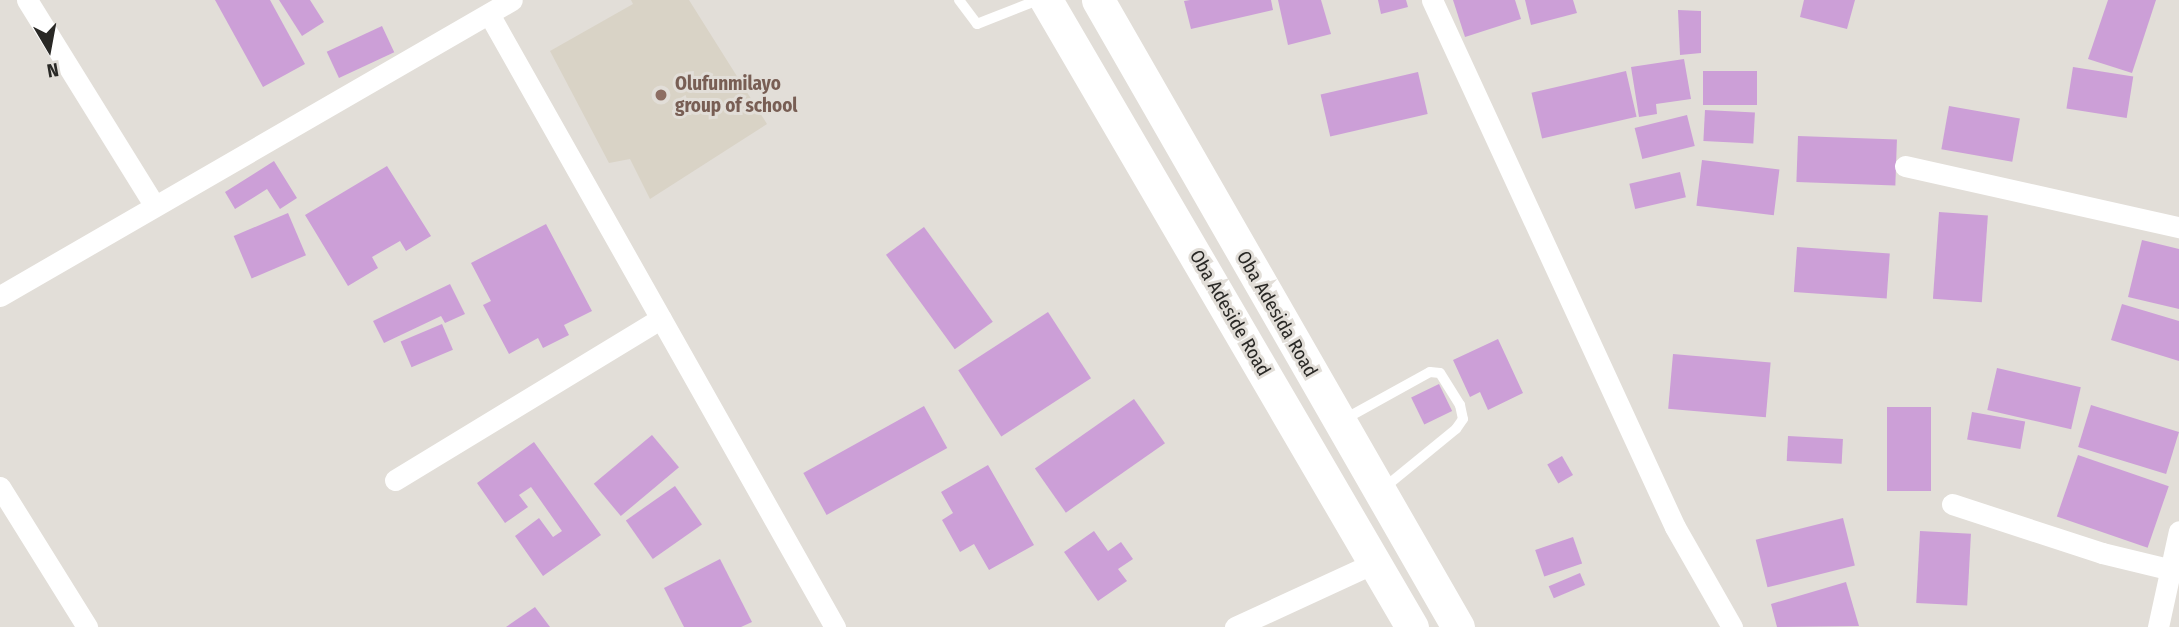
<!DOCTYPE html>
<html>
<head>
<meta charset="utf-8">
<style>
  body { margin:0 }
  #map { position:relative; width:2179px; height:627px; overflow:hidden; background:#e2ded8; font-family:"Fira Sans Condensed",sans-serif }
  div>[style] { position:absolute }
  .built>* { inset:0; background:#d9d3c6 }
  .building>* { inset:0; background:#cc9fd7; transform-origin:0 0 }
  .service>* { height:10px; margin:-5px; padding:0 5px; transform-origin:5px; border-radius:5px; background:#fff }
  .minor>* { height:21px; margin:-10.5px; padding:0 10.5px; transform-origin:10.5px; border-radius:10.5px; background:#fff }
  .primary>* { height:33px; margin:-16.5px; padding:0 16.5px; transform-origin:16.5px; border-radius:16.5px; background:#fff }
  .dots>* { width:19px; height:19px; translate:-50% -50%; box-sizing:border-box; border:4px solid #e2ded8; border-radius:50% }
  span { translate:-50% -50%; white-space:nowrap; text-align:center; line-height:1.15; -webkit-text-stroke:6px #e2ded8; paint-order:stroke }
  .education-label { font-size:19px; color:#785e54; font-weight:700 }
  .left { translate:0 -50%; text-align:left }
  .street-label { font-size:19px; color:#292825 }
  .north { position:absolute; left:14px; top:14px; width:70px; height:70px; -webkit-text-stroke:5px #e2ded8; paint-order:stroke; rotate:170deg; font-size:19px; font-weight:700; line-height:28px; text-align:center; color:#292825 }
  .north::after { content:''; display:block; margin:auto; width:24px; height:32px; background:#292825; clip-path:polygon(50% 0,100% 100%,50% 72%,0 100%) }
</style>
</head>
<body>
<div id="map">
  <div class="built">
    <div style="clip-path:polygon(631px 0,689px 0,767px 124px,650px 199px,630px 159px,609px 163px,550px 51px,633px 4px)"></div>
  </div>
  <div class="building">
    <div style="clip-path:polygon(215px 0,270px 0,305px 64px,263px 87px)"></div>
    <div style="clip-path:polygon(279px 0,310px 0,324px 22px,302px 36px)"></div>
    <div style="clip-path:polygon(1190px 0,1271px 0,1273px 10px,1191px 29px,1184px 1px)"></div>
    <div style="clip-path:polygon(1278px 0,1321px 0,1331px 34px,1288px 45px)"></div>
    <div style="clip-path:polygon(1378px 0,1406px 0,1408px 7px,1381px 14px)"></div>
    <div style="clip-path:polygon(1453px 0,1515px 0,1521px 19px,1465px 37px)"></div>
    <div style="clip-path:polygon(1525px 0,1573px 0,1577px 13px,1531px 25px)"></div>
    <div style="clip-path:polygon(1804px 0,1855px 0,1847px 29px,1800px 17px)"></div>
    <div style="clip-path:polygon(2108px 0,2156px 0,2132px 73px,2088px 59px)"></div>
    <div style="clip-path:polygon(1678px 10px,1701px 11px,1701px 53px,1680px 55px)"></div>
    <div style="left:382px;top:26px;width:29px;height:61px;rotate:65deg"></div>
    <div style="clip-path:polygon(1684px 59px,1691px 99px,1656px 104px,1657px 114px,1639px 117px,1631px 67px)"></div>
    <div style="left:2073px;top:67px;width:61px;height:42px;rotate:9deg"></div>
    <div style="left:1626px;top:71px;width:47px;height:97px;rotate:77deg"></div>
    <div style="left:1703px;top:71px;width:54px;height:34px"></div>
    <div style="left:1418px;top:72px;width:43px;height:100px;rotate:77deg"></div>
    <div style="left:1949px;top:106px;width:72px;height:44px;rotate:10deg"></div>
    <div style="left:1705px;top:110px;width:50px;height:31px;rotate:3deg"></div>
    <div style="left:1687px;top:115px;width:32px;height:54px;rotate:76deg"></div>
    <div style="left:1798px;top:136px;width:99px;height:46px;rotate:2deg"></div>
    <div style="left:1702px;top:160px;width:78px;height:46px;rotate:7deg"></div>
    <div style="clip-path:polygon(274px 161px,297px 198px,280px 209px,267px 189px,235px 209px,225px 192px)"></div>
    <div style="clip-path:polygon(387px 166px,431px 236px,406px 251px,400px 241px,372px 257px,378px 268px,348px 286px,305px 215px)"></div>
    <div style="left:1680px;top:172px;width:26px;height:52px;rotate:77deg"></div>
    <div style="left:1939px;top:212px;width:49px;height:87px;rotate:4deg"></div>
    <div style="left:288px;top:213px;width:46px;height:59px;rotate:67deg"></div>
    <div style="clip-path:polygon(546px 224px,592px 311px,564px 325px,569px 335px,543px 348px,538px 338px,509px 354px,483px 305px,491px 301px,471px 263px)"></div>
    <div style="left:924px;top:227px;width:117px;height:47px;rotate:54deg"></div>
    <div style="clip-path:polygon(2142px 240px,2179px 249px,2179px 309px,2128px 297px)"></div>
    <div style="left:1797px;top:247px;width:93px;height:45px;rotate:4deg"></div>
    <div style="clip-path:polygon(450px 284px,465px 314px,445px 323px,441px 316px,384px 343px,373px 321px)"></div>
    <div style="clip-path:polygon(2122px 304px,2179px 321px,2179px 361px,2111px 340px)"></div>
    <div style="left:1048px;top:312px;width:79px;height:107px;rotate:57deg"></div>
    <div style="left:442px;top:324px;width:28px;height:45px;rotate:67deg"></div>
    <div style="clip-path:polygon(1498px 339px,1523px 393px,1488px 410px,1480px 392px,1470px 397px,1453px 360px)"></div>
    <div style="left:1673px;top:354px;width:98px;height:55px;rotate:5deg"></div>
    <div style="left:1997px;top:368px;width:86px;height:43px;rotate:13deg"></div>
    <div style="left:1439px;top:384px;width:30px;height:31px;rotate:64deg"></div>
    <div style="left:1134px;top:399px;width:54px;height:121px;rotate:55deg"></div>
    <div style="left:2091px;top:405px;width:92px;height:44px;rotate:17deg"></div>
    <div style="left:924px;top:406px;width:48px;height:138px;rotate:61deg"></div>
    <div style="left:1887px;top:407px;width:44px;height:84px"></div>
    <div style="left:1972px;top:412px;width:54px;height:28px;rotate:10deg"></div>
    <div style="left:652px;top:435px;width:42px;height:76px;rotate:50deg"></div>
    <div style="left:1788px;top:436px;width:55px;height:25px;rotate:3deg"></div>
    <div style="clip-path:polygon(534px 442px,601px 535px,543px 576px,515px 536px,539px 518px,553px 537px,562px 531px,531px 487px,519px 495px,528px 507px,505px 523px,477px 483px)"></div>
    <div style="left:2078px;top:455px;width:96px;height:65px;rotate:19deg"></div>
    <div style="left:1562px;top:456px;width:22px;height:17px;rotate:60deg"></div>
    <div style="clip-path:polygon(988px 465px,1034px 545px,989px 570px,974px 544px,960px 552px,942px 520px,953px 513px,941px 492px)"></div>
    <div style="left:675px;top:486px;width:47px;height:60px;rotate:55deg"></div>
    <div style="left:1843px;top:518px;width:49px;height:90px;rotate:76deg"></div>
    <div style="clip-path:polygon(1094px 531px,1108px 551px,1121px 542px,1133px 559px,1118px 569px,1127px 581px,1098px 601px,1064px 552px)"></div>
    <div style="left:1920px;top:531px;width:51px;height:72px;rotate:3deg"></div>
    <div style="left:1573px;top:537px;width:28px;height:40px;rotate:71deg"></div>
    <div style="clip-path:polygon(720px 559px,752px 622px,741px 627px,684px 627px,664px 588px)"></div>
    <div style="left:1580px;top:573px;width:13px;height:34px;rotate:67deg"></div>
    <div style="clip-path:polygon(1846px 582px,1859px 626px,1777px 627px,1771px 604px)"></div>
    <div style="clip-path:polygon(535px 607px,550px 627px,506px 627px)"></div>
  </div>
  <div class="service">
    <div style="left:959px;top:0;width:30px;rotate:53deg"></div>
    <div style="left:977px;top:24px;width:66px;rotate:-21.5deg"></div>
    <div style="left:1343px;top:420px;width:99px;rotate:-28.9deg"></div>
    <div style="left:1430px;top:372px;width:10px;rotate:6deg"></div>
    <div style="left:1440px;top:373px;width:38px;rotate:58deg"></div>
    <div style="left:1460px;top:405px;width:14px;rotate:78deg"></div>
    <div style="left:1463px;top:419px;width:12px;rotate:125deg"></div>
    <div style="left:1456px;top:429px;width:93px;rotate:140.7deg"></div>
  </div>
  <div class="minor">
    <div style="left:27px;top:0;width:241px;rotate:58.2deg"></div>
    <div style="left:1432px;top:0;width:580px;rotate:65.25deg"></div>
    <div style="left:1675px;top:527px;width:115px;rotate:60.3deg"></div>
    <div style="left:489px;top:14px;width:704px;rotate:60.56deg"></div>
    <div style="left:1905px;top:166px;width:281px;rotate:12.6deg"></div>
    <div style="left:0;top:296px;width:591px;rotate:-30.03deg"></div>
    <div style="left:395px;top:480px;width:311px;rotate:-31.3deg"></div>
    <div style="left:0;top:487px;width:165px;rotate:58.1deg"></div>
    <div style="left:1952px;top:504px;width:158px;rotate:18.1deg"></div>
    <div style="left:2102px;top:553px;width:68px;rotate:13.6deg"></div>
    <div style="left:1235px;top:627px;width:153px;rotate:-24.7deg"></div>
    <div style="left:2158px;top:627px;width:98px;rotate:-77.7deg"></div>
  </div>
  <div class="primary">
    <div style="left:1046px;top:0;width:726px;rotate:59.73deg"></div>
    <div style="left:1098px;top:0;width:723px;rotate:60.14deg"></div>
  </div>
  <div class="dots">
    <div style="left:661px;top:95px;background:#8d6e63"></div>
  </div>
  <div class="education-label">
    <span class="left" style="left:675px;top:95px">Olufunmilayo<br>group of school</span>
  </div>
  <div class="street-label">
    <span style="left:1230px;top:313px;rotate:60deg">Oba Adeside Road</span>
    <span style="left:1277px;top:314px;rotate:60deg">Oba Adesida Road</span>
  </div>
  <div class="north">N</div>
</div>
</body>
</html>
